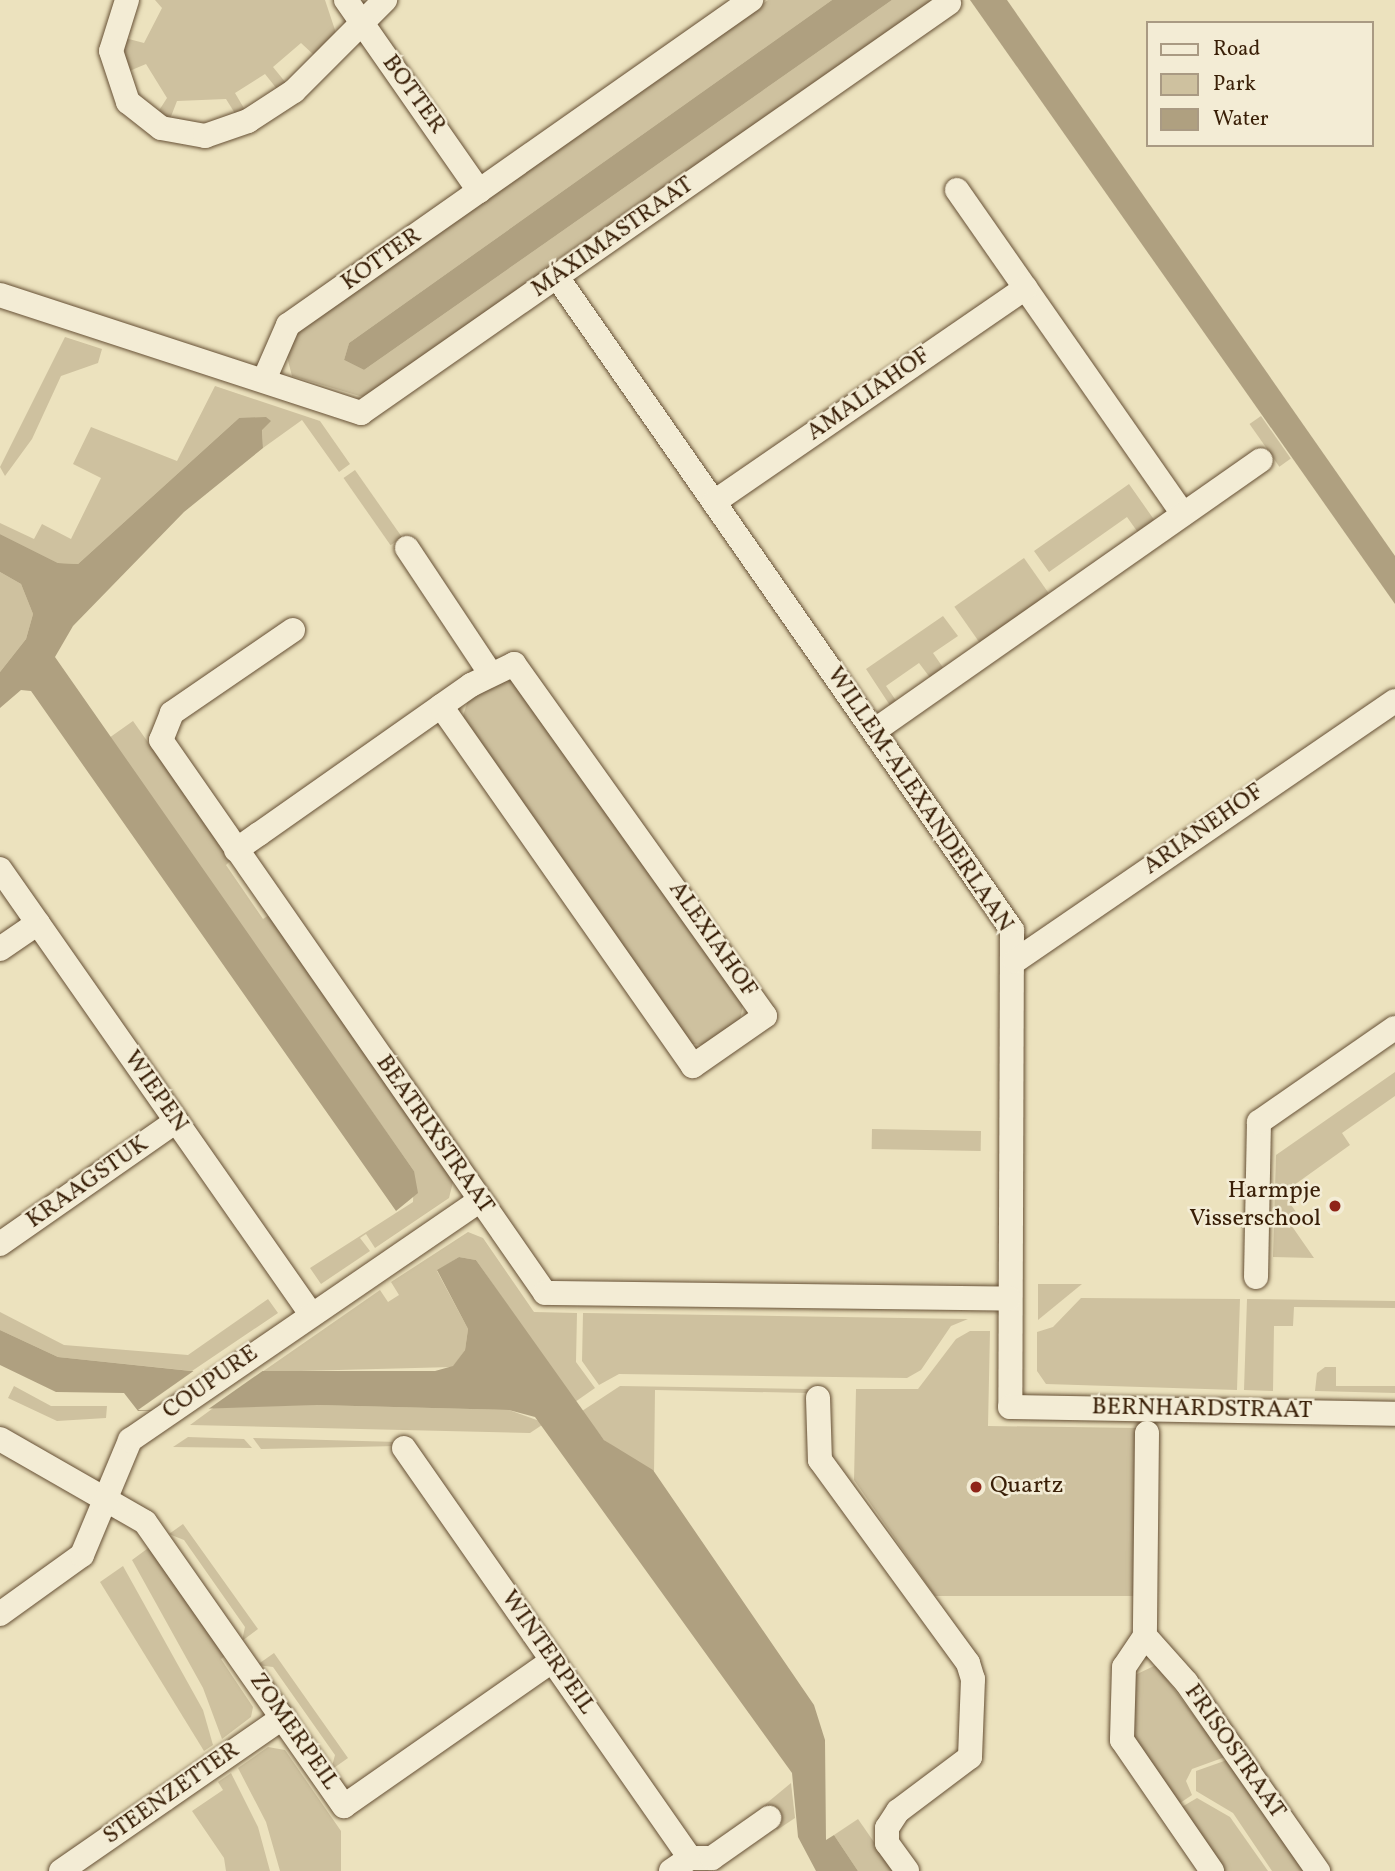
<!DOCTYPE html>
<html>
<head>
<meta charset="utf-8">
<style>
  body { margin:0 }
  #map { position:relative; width:1395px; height:1871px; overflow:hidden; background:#ece2be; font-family:Vollkorn,serif }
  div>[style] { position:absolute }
  .green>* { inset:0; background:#cec19f; transform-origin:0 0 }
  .water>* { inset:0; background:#afa080 }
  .pier>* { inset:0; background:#ece2be }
  .roads { filter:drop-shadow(0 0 2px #665035) drop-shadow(0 0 2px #665035) }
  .minor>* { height:24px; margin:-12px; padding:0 12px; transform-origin:12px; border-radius:12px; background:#f3ecd5 }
  .dots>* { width:19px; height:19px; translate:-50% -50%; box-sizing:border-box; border:4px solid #f3ecd5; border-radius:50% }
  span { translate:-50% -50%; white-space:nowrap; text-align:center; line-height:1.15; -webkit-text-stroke:5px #f3ecd5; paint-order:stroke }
  .street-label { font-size:24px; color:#391f07 }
  .poi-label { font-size:24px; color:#391f07 }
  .right { translate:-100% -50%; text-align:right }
  .left { translate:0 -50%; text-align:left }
  .legend { position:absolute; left:1146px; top:21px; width:228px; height:126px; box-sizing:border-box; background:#f3ecd5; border:2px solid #a99a83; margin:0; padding:9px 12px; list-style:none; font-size:21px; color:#391f07 }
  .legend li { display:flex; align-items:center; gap:14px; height:35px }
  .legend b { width:35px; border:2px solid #a99a83 }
</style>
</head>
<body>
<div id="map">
  <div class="green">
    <div style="clip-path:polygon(155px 0,325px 0,336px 33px,315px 56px,301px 43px,273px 67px,286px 83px,277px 89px,265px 74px,235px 93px,245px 110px,236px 115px,226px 99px,177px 101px,170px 119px,158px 112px,167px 98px,146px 64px,127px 72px,125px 61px,125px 38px,144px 43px,162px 8px)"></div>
    <div style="clip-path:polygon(768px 0,832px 0,349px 343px,344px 360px,364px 370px,892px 0,932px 0,363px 397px,292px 376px,286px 353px,301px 328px)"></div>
    <div style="clip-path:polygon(65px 337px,102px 349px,98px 363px,61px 376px,32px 439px,5px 476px,0 467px)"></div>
    <div style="clip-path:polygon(215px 386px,320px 421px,350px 464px,339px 472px,302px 420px,263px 448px,262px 429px,270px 421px,239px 418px,78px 564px,58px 563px,0 534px,0 523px,34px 539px,42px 524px,71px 539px,101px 478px,73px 464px,91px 427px,177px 461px)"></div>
    <div style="left:1261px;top:416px;width:52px;height:14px;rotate:55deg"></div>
    <div style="left:355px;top:470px;width:82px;height:14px;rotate:55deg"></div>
    <div style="clip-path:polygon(1129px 484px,1155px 521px,1139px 534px,1127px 517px,1049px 572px,1034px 551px)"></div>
    <div style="left:1024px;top:558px;width:45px;height:85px;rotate:55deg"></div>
    <div style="clip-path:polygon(0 572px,21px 584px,33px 614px,26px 639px,0 672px)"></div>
    <div style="clip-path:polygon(943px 616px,958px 636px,933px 653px,944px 669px,931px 679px,919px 663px,886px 686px,897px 702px,891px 707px,866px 669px)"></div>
    <div style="clip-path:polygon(511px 678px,743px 1005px,740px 1020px,703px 1045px,692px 1044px,463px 716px,468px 700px)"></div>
    <div style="clip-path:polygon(133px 721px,231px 860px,226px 865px,263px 919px,269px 915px,454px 1178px,449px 1198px,375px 1248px,366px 1234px,360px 1238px,370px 1251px,321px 1284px,310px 1268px,413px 1202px,414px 1171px,109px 738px)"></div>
    <div style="clip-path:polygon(1395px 1072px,1395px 1096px,1342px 1133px,1350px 1145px,1283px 1193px,1298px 1215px,1289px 1222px,1314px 1258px,1273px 1257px,1276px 1155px)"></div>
    <div style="left:872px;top:1129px;width:109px;height:20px;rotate:1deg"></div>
    <div style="clip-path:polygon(468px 1232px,483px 1238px,534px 1312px,577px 1313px,576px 1362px,595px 1388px,575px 1402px,476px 1260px,459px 1257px,437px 1271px,468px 1329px,465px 1350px,453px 1367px,262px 1372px,380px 1290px,388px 1302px,399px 1295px,391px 1282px)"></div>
    <div style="clip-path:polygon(1038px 1284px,1082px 1284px,1038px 1320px)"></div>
    <div style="clip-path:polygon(1081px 1298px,1240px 1299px,1237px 1390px,1046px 1384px,1037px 1371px,1037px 1332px,1053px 1327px)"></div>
    <div style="clip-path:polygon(268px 1299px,278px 1313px,192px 1371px,58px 1357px,0 1330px,0 1312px,64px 1345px,188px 1355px)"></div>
    <div style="clip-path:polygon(1247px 1299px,1395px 1301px,1395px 1308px,1294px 1307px,1293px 1326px,1274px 1326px,1273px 1391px,1244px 1390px)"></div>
    <div style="clip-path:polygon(583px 1313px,968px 1319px,951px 1326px,921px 1370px,907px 1378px,619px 1374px,599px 1385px,582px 1361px)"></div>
    <div style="clip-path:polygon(970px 1331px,990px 1331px,988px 1426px,1138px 1428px,1134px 1596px,935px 1596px,854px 1480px,856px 1389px,918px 1389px,956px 1339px)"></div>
    <div style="clip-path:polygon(1325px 1367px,1336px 1367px,1336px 1386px,1395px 1386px,1395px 1393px,1315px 1391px,1317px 1373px)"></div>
    <div style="clip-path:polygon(14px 1386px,51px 1406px,107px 1406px,106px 1418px,57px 1421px,8px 1398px)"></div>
    <div style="clip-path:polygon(620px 1386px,808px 1389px,808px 1393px,655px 1390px,654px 1474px,604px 1440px,582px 1411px)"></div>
    <div style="clip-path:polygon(317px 1405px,509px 1410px,545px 1423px,530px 1433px,190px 1425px,216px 1406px)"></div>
    <div style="clip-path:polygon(188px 1437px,244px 1439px,252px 1448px,173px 1447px)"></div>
    <div style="clip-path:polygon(253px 1438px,398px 1442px,398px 1446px,261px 1449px)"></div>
    <div style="clip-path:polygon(183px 1524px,258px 1629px,242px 1641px,245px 1627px,184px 1540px,169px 1534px)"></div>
    <div style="clip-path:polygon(151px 1546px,227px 1655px,221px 1659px,253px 1707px,251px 1717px,222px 1739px,203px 1688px,132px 1560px)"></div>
    <div style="clip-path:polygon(123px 1566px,203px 1710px,213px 1745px,204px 1751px,100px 1582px)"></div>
    <div style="clip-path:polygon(274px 1653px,348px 1758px,331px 1770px,335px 1755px,273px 1667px,257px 1665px)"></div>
    <div style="clip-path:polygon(1156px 1665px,1225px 1757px,1192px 1769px,1186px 1781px,1192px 1795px,1177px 1805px,1134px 1742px,1133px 1676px)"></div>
    <div style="clip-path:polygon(268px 1747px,285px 1750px,341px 1831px,341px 1871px,280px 1871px,266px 1822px,238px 1768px)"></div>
    <div style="clip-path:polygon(1227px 1760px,1305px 1871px,1272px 1871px,1233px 1813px,1196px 1791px,1196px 1771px)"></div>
    <div style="clip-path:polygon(231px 1773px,258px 1827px,270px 1871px,226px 1871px,224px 1858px,192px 1811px,223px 1790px,218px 1782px)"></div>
    <div style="clip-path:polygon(791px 1783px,795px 1818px,777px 1830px,762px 1807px)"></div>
    <div style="clip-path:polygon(1197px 1798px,1230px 1817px,1268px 1871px,1224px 1871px,1180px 1808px)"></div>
    <div style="clip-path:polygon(858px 1819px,894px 1871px,858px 1871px,834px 1835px)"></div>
  </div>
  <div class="water">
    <div style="clip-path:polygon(832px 0,892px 0,364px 370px,344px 360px,349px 343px)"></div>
    <div style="clip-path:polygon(970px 0,1007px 0,1395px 556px,1395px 604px)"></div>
    <div style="clip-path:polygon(266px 417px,271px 421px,262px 430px,263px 448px,184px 512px,73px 626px,55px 657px,414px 1171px,418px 1193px,396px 1211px,31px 691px,21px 690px,0 708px,0 672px,26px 639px,33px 614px,21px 584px,0 572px,0 534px,58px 563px,78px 564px,239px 418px)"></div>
    <div style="clip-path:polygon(459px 1257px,476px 1260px,604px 1440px,653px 1470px,814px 1705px,825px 1740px,826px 1840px,834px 1835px,858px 1871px,816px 1871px,798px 1837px,792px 1773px,535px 1417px,509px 1410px,317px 1405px,138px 1411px,124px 1393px,56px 1392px,0 1365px,0 1330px,58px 1357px,191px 1371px,435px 1371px,453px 1366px,465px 1350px,468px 1329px,437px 1270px)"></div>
  </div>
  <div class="pier">
    <div style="clip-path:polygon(195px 1370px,264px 1370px,207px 1410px,138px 1410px)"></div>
  </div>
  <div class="roads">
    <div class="minor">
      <div style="left:127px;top:0;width:53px;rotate:107.4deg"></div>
      <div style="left:111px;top:51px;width:54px;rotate:71.6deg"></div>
      <div style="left:128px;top:102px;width:42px;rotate:38.2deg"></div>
      <div style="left:161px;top:128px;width:45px;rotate:10.3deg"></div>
      <div style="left:205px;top:136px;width:46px;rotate:-19.2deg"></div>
      <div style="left:248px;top:121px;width:55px;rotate:-33.1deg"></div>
      <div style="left:294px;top:91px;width:129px;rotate:-45deg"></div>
      <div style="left:346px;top:0;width:233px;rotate:55.1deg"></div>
      <div style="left:957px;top:190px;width:395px;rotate:55.1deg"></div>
      <div style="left:557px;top:277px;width:796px;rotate:55.13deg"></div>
      <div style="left:1012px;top:930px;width:477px;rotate:90.2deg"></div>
      <div style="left:1010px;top:1407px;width:385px;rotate:1deg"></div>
      <div style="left:0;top:295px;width:380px;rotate:18.1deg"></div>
      <div style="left:361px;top:413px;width:717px;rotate:-34.89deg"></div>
      <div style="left:264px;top:380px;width:60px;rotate:-66.4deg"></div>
      <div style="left:288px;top:325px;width:566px;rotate:-35.07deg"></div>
      <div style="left:714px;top:502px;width:378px;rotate:-34.5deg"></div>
      <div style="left:407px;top:548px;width:150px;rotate:56.4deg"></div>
      <div style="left:293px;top:630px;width:147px;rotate:145.6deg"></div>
      <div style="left:172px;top:713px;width:29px;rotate:112deg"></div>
      <div style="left:161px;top:740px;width:673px;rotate:55.22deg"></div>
      <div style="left:545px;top:1293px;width:464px;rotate:0.7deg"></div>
      <div style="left:874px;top:731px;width:472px;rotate:-35deg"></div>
      <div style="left:236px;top:850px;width:28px;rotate:-35deg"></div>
      <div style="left:259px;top:834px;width:223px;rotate:-35.1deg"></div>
      <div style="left:441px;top:706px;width:37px;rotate:-35deg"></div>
      <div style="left:471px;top:685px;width:48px;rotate:-26deg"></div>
      <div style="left:514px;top:664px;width:432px;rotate:54.5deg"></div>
      <div style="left:765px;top:1016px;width:88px;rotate:145.2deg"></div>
      <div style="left:693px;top:1066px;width:439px;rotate:-125deg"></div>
      <div style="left:0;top:869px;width:543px;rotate:55.05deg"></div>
      <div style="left:0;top:949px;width:46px;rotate:-34.4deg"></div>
      <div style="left:1015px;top:961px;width:460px;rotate:-34.4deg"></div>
      <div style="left:0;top:1244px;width:215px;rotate:-34.9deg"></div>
      <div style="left:1256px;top:1277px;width:155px;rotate:-88.9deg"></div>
      <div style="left:1259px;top:1122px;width:165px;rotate:-34.7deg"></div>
      <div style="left:818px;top:1398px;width:62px;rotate:88.2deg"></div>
      <div style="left:820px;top:1460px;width:251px;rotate:53.9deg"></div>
      <div style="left:968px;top:1663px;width:17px;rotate:73deg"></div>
      <div style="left:973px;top:1679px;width:78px;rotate:92.2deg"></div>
      <div style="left:970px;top:1757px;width:90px;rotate:143.1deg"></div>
      <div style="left:898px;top:1811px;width:20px;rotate:123deg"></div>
      <div style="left:887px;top:1828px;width:15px;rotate:90deg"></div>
      <div style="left:887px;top:1843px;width:34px;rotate:54deg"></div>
      <div style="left:1147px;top:1433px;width:203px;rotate:90.6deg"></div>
      <div style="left:1145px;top:1636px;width:62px;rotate:48.3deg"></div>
      <div style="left:1186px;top:1682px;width:231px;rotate:55.1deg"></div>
      <div style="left:0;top:1439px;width:167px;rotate:29.8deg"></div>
      <div style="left:145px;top:1522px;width:347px;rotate:55deg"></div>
      <div style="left:344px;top:1806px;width:254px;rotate:-34.9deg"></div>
      <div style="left:404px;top:1448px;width:500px;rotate:55.1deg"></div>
      <div style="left:690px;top:1858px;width:23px;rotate:146deg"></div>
      <div style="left:0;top:1614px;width:101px;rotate:-35.7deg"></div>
      <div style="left:82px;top:1555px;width:125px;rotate:-67.3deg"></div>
      <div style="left:130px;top:1440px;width:424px;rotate:-34.4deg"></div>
      <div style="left:1145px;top:1636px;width:37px;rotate:124deg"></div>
      <div style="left:1124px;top:1667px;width:73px;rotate:91.6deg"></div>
      <div style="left:1122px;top:1740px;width:159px;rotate:55.5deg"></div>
      <div style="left:690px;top:1858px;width:22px"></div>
      <div style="left:712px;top:1858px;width:70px;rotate:-35.1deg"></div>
      <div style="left:61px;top:1871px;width:270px;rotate:-34.7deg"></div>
    </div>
  </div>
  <div class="dots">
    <div style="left:1335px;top:1206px;background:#8f2418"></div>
    <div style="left:976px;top:1487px;background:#8f2418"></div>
  </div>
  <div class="street-label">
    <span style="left:413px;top:95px;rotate:54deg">BOTTER</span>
    <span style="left:613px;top:238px;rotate:-35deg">MÁXIMASTRAAT</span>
    <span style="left:382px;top:260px;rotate:-35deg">KOTTER</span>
    <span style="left:869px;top:395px;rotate:-35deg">AMALIAHOF</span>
    <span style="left:919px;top:800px;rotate:56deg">WILLEM-ALEXANDERLAAN</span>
    <span style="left:1204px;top:830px;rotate:-35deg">ARIANEHOF</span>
    <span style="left:712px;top:940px;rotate:55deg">ALEXIAHOF</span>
    <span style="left:155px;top:1092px;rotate:55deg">WIEPEN</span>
    <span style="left:434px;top:1135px;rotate:55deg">BEATRIXSTRAAT</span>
    <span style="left:88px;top:1183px;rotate:-35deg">KRAAGSTUK</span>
    <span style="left:211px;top:1383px;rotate:-35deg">COUPURE</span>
    <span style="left:1202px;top:1410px;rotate:1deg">BERNHARDSTRAAT</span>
    <span style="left:547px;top:1653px;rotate:55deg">WINTERPEIL</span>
    <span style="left:293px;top:1732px;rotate:55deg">ZOMERPEIL</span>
    <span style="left:1234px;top:1752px;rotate:55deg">FRISOSTRAAT</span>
    <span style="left:172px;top:1794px;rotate:-35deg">STEENZETTER</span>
  </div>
  <div class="poi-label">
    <span class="right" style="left:1321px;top:1206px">Harmpje<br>Visserschool</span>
    <span class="left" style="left:990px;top:1487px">Quartz</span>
  </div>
  <ul class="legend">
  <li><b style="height:9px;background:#f3ecd5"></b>Road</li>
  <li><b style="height:19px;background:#cec19f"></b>Park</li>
  <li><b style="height:19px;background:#afa080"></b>Water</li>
  </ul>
</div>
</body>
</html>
